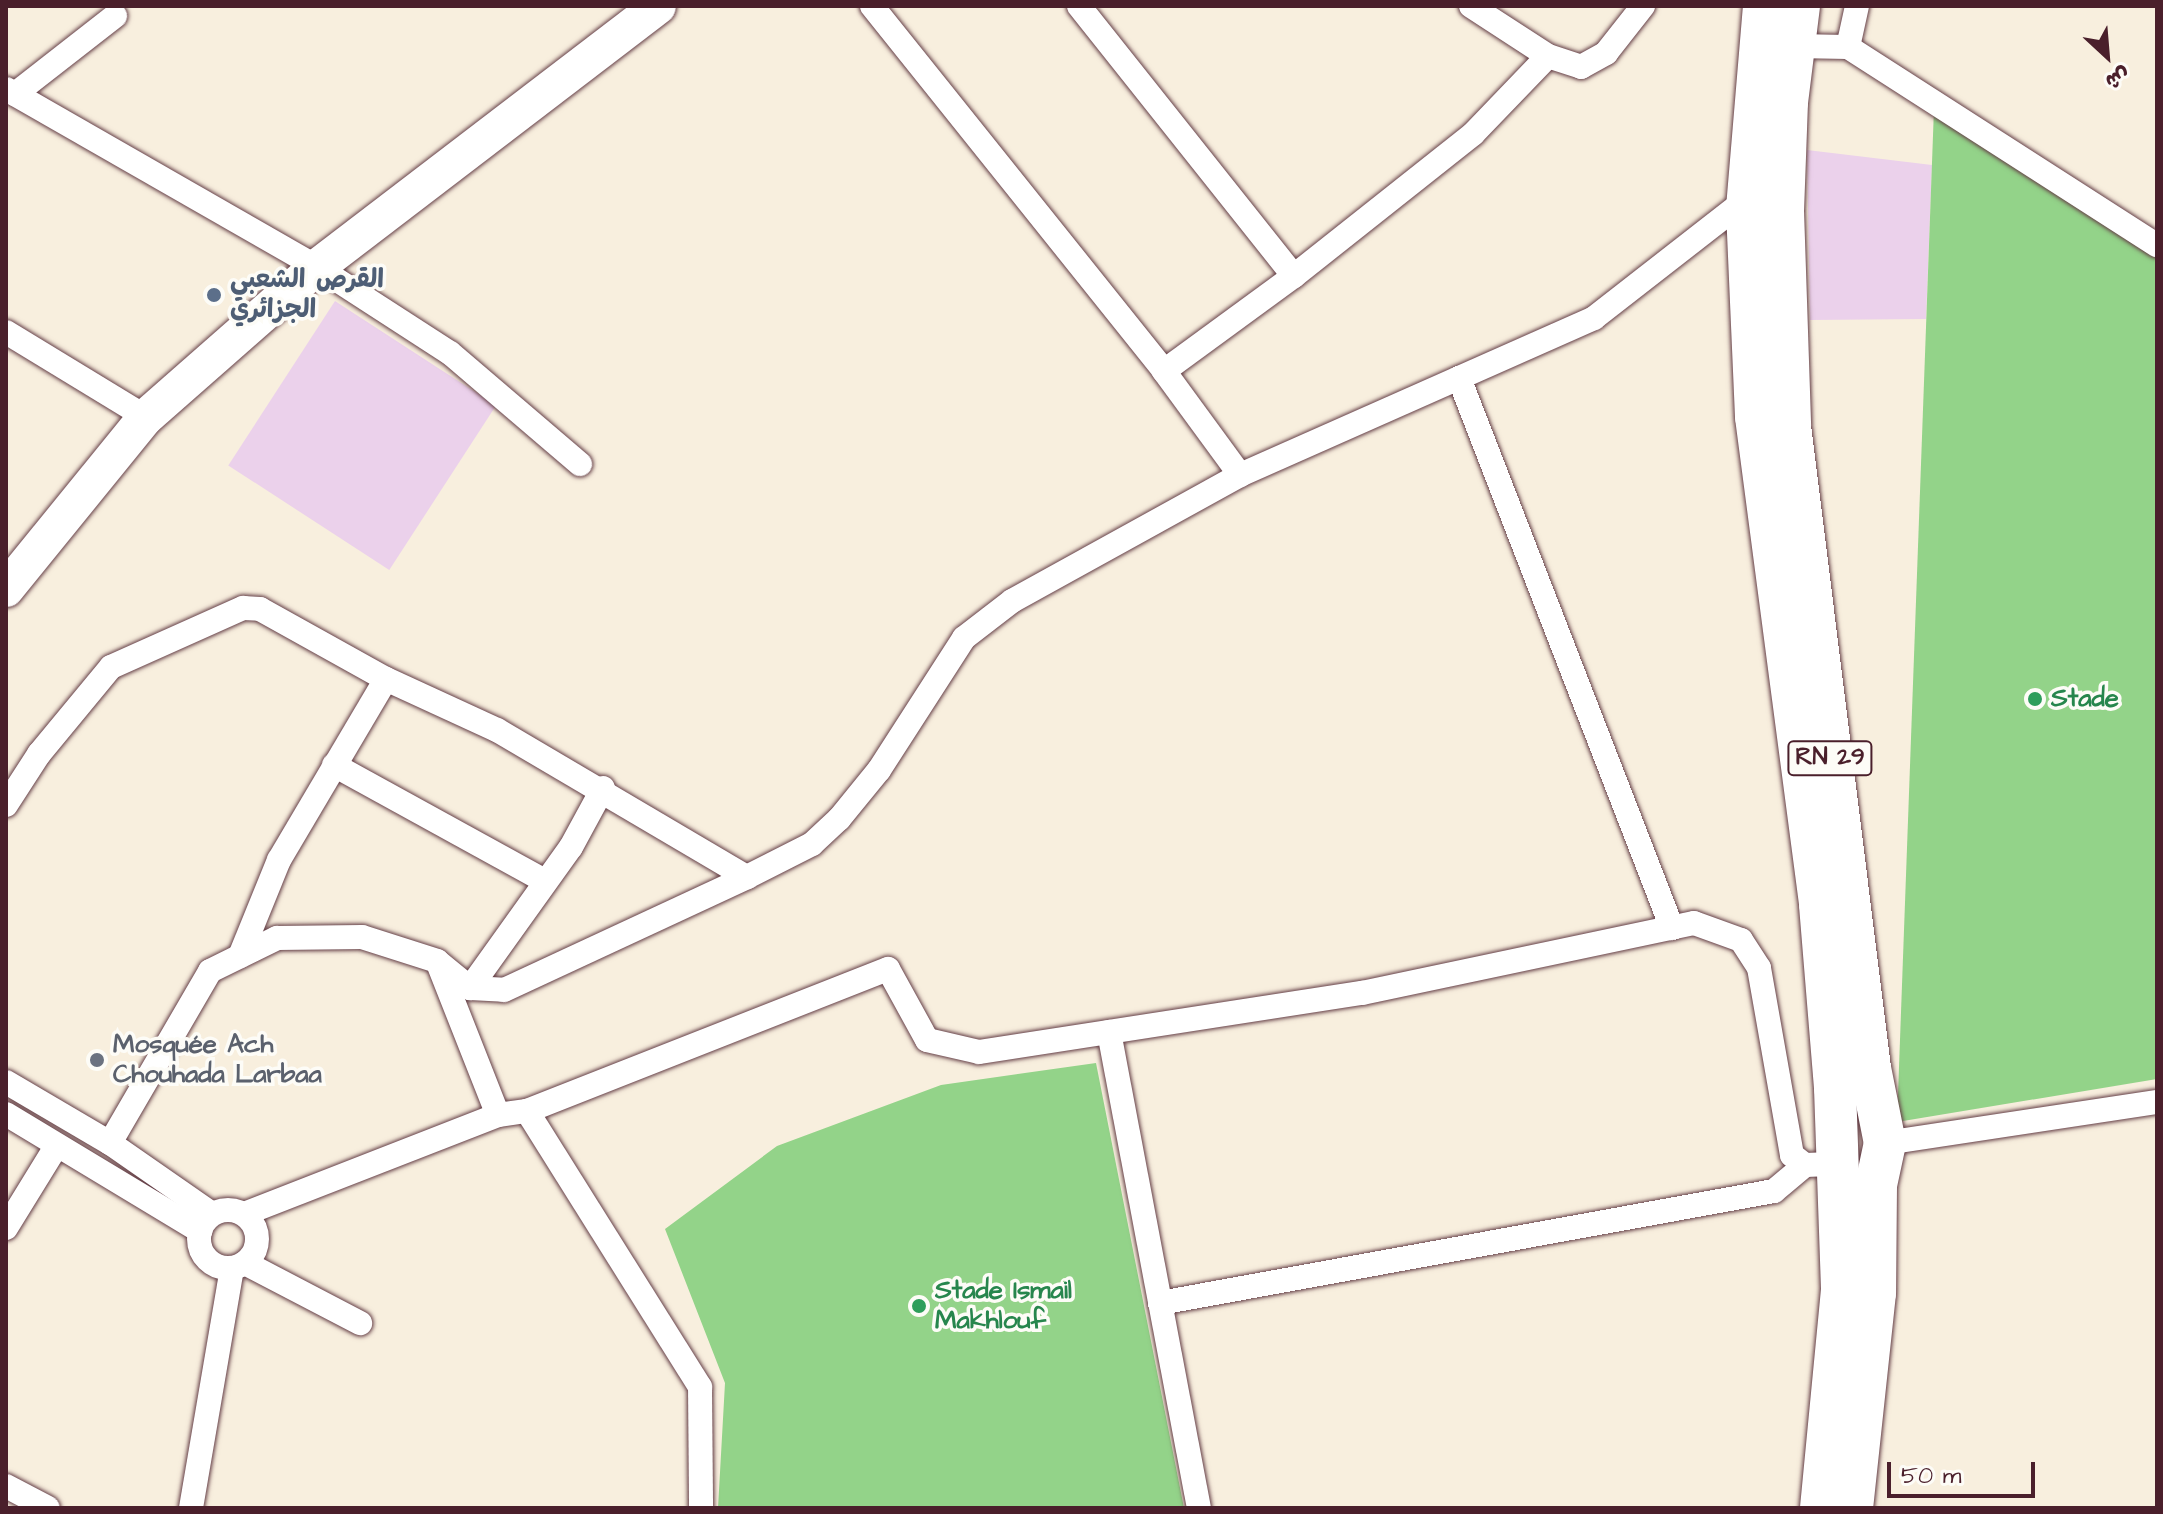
<!DOCTYPE html>
<html>
<head>
<meta charset="utf-8">
<style>
  body { margin:0 }
  #map { position:relative; width:2163px; height:1514px; overflow:hidden; background:#f8efde; font-family:"Architects Daughter","Playpen Sans Arabic",sans-serif }
  div>[style] { position:absolute }
  .built>* { inset:0; background:#ebd1eb; transform-origin:0 0 }
  .green>* { inset:0; background:#93d389 }
  .roads { filter:drop-shadow(0 0 2px #643e46) drop-shadow(0 0 2px #643e46) }
  .street>* { height:24px; margin:-12px; padding:0 12px; transform-origin:12px; border-radius:12px; background:#fff }
  .street>.ring { margin:-12px; padding:0; box-sizing:content-box; background:none; border:24px solid #fff; border-radius:50% }
  .primary>* { height:36px; margin:-18px; padding:0 18px; transform-origin:18px; border-radius:18px; background:#fff }
  .highway>* { height:42px; margin:-21px; padding:0 21px; transform-origin:21px; border-radius:21px; background:#fff }
  .dots>* { width:22px; height:22px; translate:-50% -50%; box-sizing:border-box; border:4px solid #fdfcf7; border-radius:50% }
  span { translate:-50% -50%; white-space:nowrap; text-align:center; line-height:1.15; -webkit-text-stroke:7px #fdfcf7; paint-order:stroke }
  .shield-label span { padding:2px 6px; background:#fdfcf7; border:2px solid; border-radius:6px; -webkit-text-stroke-width:0 }
  .shield-label { font-size:24px; color:#4a1f2b; font-weight:700 }
  .service-label { font-size:26px; color:#4e5e75; font-weight:700 }
  .left { translate:0 -50%; text-align:left }
  .leisure-label { font-size:26px; color:#27864d; font-weight:700 }
  .worship-label { font-size:26px; color:#5b616d; font-weight:700 }
  .frame { position:absolute; inset:0; border:8px solid #4a1f2b; pointer-events:none }
  .north { position:absolute; left:2067px; top:16px; width:80px; height:80px; -webkit-text-stroke:6px #fdfcf7; paint-order:stroke; rotate:154deg; font-size:22px; font-weight:700; line-height:32px; text-align:center; color:#4a1f2b }
  .north::after { content:''; display:block; margin:auto; width:28px; height:36px; background:#4a1f2b; clip-path:polygon(50% 0,100% 100%,50% 72%,0 100%) }
  .scale { position:absolute; left:1887px; top:1462px; width:148px; height:36px; box-sizing:border-box; border:4px solid #4a1f2b; border-top:0; padding-left:10px; font-size:24px; line-height:28px; white-space:nowrap; color:#4a1f2b; -webkit-text-stroke:6px #fdfcf7; paint-order:stroke }
</style>
</head>
<body>
<div id="map">
  <div class="built">
    <div style="clip-path:polygon(1807px 150px,1932px 165px,1926px 319px,1810px 320px)"></div>
    <div style="left:335px;top:301px;width:192px;height:196px;rotate:33deg"></div>
  </div>
  <div class="green">
    <div style="clip-path:polygon(1934px 108px,2157px 244px,2157px 1079px,1897px 1122px)"></div>
    <div style="clip-path:polygon(1096px 1063px,1184px 1508px,718px 1508px,725px 1383px,665px 1229px,777px 1146px,941px 1085px)"></div>
  </div>
  <div class="roads">
    <div class="street">
      <div style="left:872px;top:6px;width:467px;rotate:51.3deg"></div>
      <div style="left:1164px;top:371px;width:129px;rotate:53.8deg"></div>
      <div style="left:1079px;top:6px;width:345px;rotate:51.5deg"></div>
      <div style="left:1294px;top:276px;width:228px;rotate:-38.4deg"></div>
      <div style="left:1473px;top:134px;width:108px;rotate:-46.1deg"></div>
      <div style="left:1471px;top:6px;width:92px;rotate:33deg"></div>
      <div style="left:1548px;top:56px;width:35px;rotate:18deg"></div>
      <div style="left:1581px;top:67px;width:29px;rotate:-29deg"></div>
      <div style="left:1606px;top:53px;width:60px;rotate:-51.8deg"></div>
      <div style="left:1794px;top:46px;width:54px;rotate:1.1deg"></div>
      <div style="left:1848px;top:47px;width:367px;rotate:32.7deg"></div>
      <div style="left:1848px;top:47px;width:42px;rotate:-77.6deg"></div>
      <div style="left:6px;top:89px;width:358px;rotate:29.8deg"></div>
      <div style="left:317px;top:267px;width:158px;rotate:32.9deg"></div>
      <div style="left:450px;top:353px;width:171px;rotate:40.5deg"></div>
      <div style="left:15px;top:94px;width:127px;rotate:-38deg"></div>
      <div style="left:6px;top:332px;width:164px;rotate:31.3deg"></div>
      <div style="left:1164px;top:371px;width:161px;rotate:-36.2deg"></div>
      <div style="left:1459px;top:378px;width:590px;rotate:68.83deg"></div>
      <div style="left:334px;top:765px;width:239px;rotate:28.8deg"></div>
      <div style="left:6px;top:805px;width:61px;rotate:-57.1deg"></div>
      <div style="left:39px;top:754px;width:113px;rotate:-50.4deg"></div>
      <div style="left:111px;top:667px;width:145px;rotate:-24.1deg"></div>
      <div style="left:243px;top:608px;width:17px;rotate:3deg"></div>
      <div style="left:260px;top:609px;width:144px;rotate:29.1deg"></div>
      <div style="left:386px;top:679px;width:122px;rotate:24.7deg"></div>
      <div style="left:497px;top:730px;width:290px;rotate:30.5deg"></div>
      <div style="left:240px;top:956px;width:104px;rotate:-67.9deg"></div>
      <div style="left:279px;top:860px;width:210px;rotate:-59.4deg"></div>
      <div style="left:438px;top:963px;width:163px;rotate:68.5deg"></div>
      <div style="left:498px;top:1115px;width:29px;rotate:-8deg"></div>
      <div style="left:527px;top:1111px;width:388px;rotate:-21.5deg"></div>
      <div style="left:888px;top:969px;width:81px;rotate:61.2deg"></div>
      <div style="left:927px;top:1040px;width:53px;rotate:13deg"></div>
      <div style="left:979px;top:1052px;width:388px;rotate:-8.8deg"></div>
      <div style="left:1362px;top:993px;width:339px;rotate:-11.9deg"></div>
      <div style="left:1694px;top:923px;width:50px;rotate:19.9deg"></div>
      <div style="left:1741px;top:940px;width:33px;rotate:57deg"></div>
      <div style="left:1759px;top:968px;width:190px;rotate:80deg"></div>
      <div style="left:1792px;top:1155px;width:16px;rotate:38deg"></div>
      <div style="left:1805px;top:1165px;width:33px;rotate:-2deg"></div>
      <div style="left:470px;top:988px;width:173px;rotate:-54.4deg"></div>
      <div style="left:571px;top:847px;width:67px;rotate:-61.5deg"></div>
      <div style="left:1109px;top:1032px;width:484px;rotate:79.3deg"></div>
      <div style="left:6px;top:1082px;width:121px;rotate:30.4deg"></div>
      <div style="left:110px;top:1143px;width:124px;rotate:34.8deg"></div>
      <div style="left:527px;top:1111px;width:326px;rotate:57.9deg"></div>
      <div style="left:700px;top:1387px;width:121px;rotate:89.5deg"></div>
      <div style="left:6px;top:1114px;width:227px;rotate:31.1deg"></div>
      <div style="left:110px;top:1143px;width:199px;rotate:-59.8deg"></div>
      <div style="left:210px;top:971px;width:75px;rotate:-26.2deg"></div>
      <div style="left:277px;top:938px;width:85px;rotate:-0.7deg"></div>
      <div style="left:362px;top:937px;width:79px;rotate:17.7deg"></div>
      <div style="left:437px;top:961px;width:43px;rotate:39.3deg"></div>
      <div style="left:470px;top:988px;width:34px;rotate:3deg"></div>
      <div style="left:504px;top:990px;width:268px;rotate:-24.9deg"></div>
      <div style="left:747px;top:877px;width:73px;rotate:-26.9deg"></div>
      <div style="left:812px;top:844px;width:37px;rotate:-43deg"></div>
      <div style="left:839px;top:819px;width:63px;rotate:-50.8deg"></div>
      <div style="left:879px;top:770px;width:157px;rotate:-57.2deg"></div>
      <div style="left:964px;top:638px;width:61px;rotate:-37.6deg"></div>
      <div style="left:1012px;top:601px;width:260px;rotate:-28.9deg"></div>
      <div style="left:1240px;top:475px;width:387px;rotate:-23.9deg"></div>
      <div style="left:1594px;top:318px;width:195px;rotate:-37.9deg"></div>
      <div style="left:1885px;top:1143px;width:275px;rotate:-8.6deg"></div>
      <div class="ring" style="left:199px;top:1210px;width:34px;height:34px"></div>
      <div style="left:244px;top:1214px;width:273px;rotate:-21.3deg"></div>
      <div style="left:6px;top:1228px;width:97px;rotate:-58.4deg"></div>
      <div style="left:245px;top:1263px;width:130px;rotate:27.6deg"></div>
      <div style="left:1160px;top:1303px;width:624px;rotate:-10.34deg"></div>
      <div style="left:1774px;top:1191px;width:40px;rotate:-40deg"></div>
      <div style="left:6px;top:1486px;width:47px;rotate:27.6deg"></div>
      <div style="left:191px;top:1508px;width:243px;rotate:-80.3deg"></div>
    </div>
    <div class="primary">
      <div style="left:6px;top:589px;width:222px;rotate:-50.9deg"></div>
      <div style="left:146px;top:417px;width:227px;rotate:-41.3deg"></div>
      <div style="left:317px;top:267px;width:429px;rotate:-37.4deg"></div>
    </div>
    <div class="highway">
      <div style="left:1764px;top:6px;width:205px;rotate:94.8deg"></div>
      <div style="left:1747px;top:210px;width:207px;rotate:87.5deg"></div>
      <div style="left:1756px;top:417px;width:492px;rotate:82.5deg"></div>
      <div style="left:1820px;top:905px;width:184px;rotate:85.3deg"></div>
      <div style="left:1835px;top:1088px;width:202px;rotate:88deg"></div>
      <div style="left:1842px;top:1290px;width:219px;rotate:95.5deg"></div>
      <div style="left:1799px;top:6px;width:97px;rotate:97.1deg"></div>
      <div style="left:1787px;top:102px;width:109px;rotate:92.1deg"></div>
      <div style="left:1783px;top:211px;width:215px;rotate:88.1deg"></div>
      <div style="left:1790px;top:426px;width:647px;rotate:82.9deg"></div>
      <div style="left:1870px;top:1068px;width:76px;rotate:78.7deg"></div>
      <div style="left:1885px;top:1143px;width:43px;rotate:102.1deg"></div>
      <div style="left:1876px;top:1185px;width:108px;rotate:90.5deg"></div>
      <div style="left:1875px;top:1293px;width:216px;rotate:96.1deg"></div>
    </div>
  </div>
  <div class="dots">
    <div style="left:214px;top:295px;background:#5c6f8a"></div>
    <div style="left:2035px;top:699px;background:#2e9e5b"></div>
    <div style="left:97px;top:1060px;background:#6b7280"></div>
    <div style="left:919px;top:1306px;background:#2e9e5b"></div>
  </div>
  <div class="shield-label">
    <span style="left:1830px;top:758px">RN 29</span>
  </div>
  <div class="service-label">
    <span class="left" style="left:230px;top:295px">القرص الشعبي<br>الجزائري</span>
  </div>
  <div class="leisure-label">
    <span class="left" style="left:2051px;top:699px">Stade</span>
    <span class="left" style="left:935px;top:1306px">Stade Ismail<br>Makhlouf</span>
  </div>
  <div class="worship-label">
    <span class="left" style="left:113px;top:1060px">Mosquée Ach<br>Chouhada Larbaa</span>
  </div>
  <div class="frame"></div>
  <div class="north">ش</div>
  <div class="scale">50 m</div>
</div>
</body>
</html>
